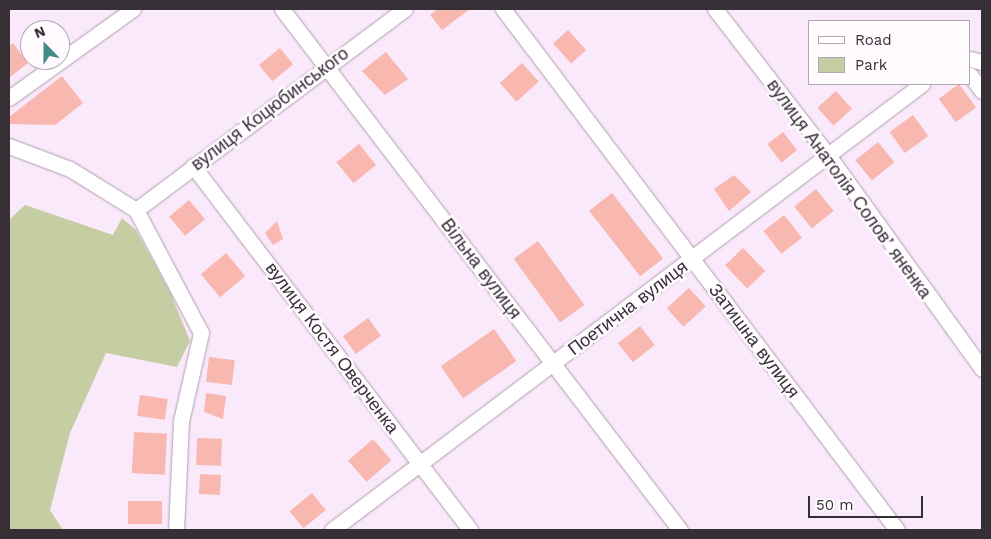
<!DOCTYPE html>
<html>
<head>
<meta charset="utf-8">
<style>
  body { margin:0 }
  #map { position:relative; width:991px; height:539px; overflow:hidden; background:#fae9fa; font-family:"Work Sans",sans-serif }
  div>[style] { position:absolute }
  .green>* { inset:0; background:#c5cea2 }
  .building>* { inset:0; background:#f8b7af; transform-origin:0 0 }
  .roads { filter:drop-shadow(0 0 1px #af9eaf) drop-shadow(0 0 1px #af9eaf) }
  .minor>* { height:15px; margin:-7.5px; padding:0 7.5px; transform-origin:7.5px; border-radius:7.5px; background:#fff }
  span { translate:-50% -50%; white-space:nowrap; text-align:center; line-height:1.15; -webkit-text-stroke:5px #fffbff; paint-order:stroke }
  .street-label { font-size:18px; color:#363036 }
  .frame { position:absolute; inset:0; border:10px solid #363036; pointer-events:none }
  .legend { position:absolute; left:808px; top:20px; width:162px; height:65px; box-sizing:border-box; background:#fffbff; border:1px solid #afaaaf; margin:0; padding:6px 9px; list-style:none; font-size:15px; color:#363036 }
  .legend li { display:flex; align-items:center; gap:10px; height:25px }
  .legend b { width:25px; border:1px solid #afaaaf }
  .north { position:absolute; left:20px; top:20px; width:50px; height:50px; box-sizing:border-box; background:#fffbff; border:1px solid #afaaaf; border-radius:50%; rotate:338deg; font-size:14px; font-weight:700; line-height:20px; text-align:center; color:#363036 }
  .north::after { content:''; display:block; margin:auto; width:18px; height:22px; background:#448c8a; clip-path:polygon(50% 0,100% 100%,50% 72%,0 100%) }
  .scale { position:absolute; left:808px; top:496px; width:115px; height:22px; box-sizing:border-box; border:2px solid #363036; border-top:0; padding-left:6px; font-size:15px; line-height:18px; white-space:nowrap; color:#363036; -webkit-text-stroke:4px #fffbff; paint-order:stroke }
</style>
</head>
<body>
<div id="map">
  <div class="green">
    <div style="clip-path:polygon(25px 205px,113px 235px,122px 218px,136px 230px,170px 292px,190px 341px,177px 367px,106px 353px,70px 433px,50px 510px,63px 530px,9px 530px,9px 220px)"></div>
  </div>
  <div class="building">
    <div style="clip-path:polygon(438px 9px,470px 9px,442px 30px,430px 15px)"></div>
    <div style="left:568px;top:30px;width:27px;height:20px;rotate:48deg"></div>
    <div style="clip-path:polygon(13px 43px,28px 63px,9px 78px,9px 46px)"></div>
    <div style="left:280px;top:48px;width:21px;height:27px;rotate:51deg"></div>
    <div style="clip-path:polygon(386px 52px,408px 79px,385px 95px,362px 71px)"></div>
    <div style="left:522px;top:63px;width:25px;height:30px;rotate:48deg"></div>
    <div style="clip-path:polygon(62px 76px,83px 103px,55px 125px,9px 124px,9px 117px)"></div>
    <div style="left:959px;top:84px;width:29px;height:25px;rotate:54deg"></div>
    <div style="left:836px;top:91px;width:24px;height:25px;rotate:48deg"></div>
    <div style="left:913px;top:115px;width:26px;height:29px;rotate:54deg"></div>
    <div style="left:783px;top:132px;width:23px;height:20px;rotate:52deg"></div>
    <div style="left:878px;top:142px;width:26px;height:29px;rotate:51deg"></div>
    <div style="left:359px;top:144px;width:27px;height:29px;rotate:51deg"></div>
    <div style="clip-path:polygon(734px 175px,751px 192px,729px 211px,714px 189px)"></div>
    <div style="left:816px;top:189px;width:28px;height:28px;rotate:51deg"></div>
    <div style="left:612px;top:193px;width:83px;height:29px;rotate:52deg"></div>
    <div style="left:189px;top:200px;width:25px;height:26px;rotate:50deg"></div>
    <div style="left:784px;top:215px;width:29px;height:26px;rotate:52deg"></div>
    <div style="clip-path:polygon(277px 221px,283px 239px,273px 245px,265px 233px)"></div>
    <div style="left:538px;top:241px;width:79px;height:30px;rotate:54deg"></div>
    <div style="left:743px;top:248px;width:32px;height:25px;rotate:46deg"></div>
    <div style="left:226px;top:253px;width:30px;height:33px;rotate:50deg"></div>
    <div style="left:689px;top:288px;width:25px;height:30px;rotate:48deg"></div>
    <div style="left:368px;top:318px;width:22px;height:31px;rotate:54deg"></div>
    <div style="left:640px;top:326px;width:24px;height:28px;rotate:52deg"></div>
    <div style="left:494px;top:329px;width:39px;height:65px;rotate:55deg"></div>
    <div style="left:209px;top:357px;width:26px;height:25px;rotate:7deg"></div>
    <div style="clip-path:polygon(206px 393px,226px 396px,223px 419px,204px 412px)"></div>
    <div style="left:140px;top:395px;width:28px;height:21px;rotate:8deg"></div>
    <div style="left:134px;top:432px;width:33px;height:41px;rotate:3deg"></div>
    <div style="left:197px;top:438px;width:25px;height:27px;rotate:2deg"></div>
    <div style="left:373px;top:439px;width:28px;height:33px;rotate:49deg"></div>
    <div style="left:200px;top:474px;width:21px;height:20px;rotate:3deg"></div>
    <div style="left:312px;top:493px;width:22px;height:29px;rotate:51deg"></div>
    <div style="left:128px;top:501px;width:34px;height:23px"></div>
  </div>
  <div class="roads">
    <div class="minor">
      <div style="left:282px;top:9px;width:656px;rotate:52.62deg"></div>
      <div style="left:503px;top:9px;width:653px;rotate:52.9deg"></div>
      <div style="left:715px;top:9px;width:188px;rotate:52.3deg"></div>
      <div style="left:830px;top:158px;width:260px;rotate:54.2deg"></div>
      <div style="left:970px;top:59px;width:12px;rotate:14deg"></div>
      <div style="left:970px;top:75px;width:20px;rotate:53deg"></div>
      <div style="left:9px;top:98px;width:153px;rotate:-35.7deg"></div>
      <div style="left:9px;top:146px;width:65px;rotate:20.7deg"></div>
      <div style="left:70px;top:169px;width:78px;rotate:31.8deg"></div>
      <div style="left:136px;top:210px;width:139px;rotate:62.1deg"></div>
      <div style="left:201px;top:333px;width:90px;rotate:102.8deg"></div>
      <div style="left:181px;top:421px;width:109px;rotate:92.6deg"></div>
      <div style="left:193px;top:166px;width:457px;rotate:52.7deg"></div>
      <div style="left:136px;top:210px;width:336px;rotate:-36.8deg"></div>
      <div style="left:332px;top:530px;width:740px;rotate:-37.09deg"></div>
    </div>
  </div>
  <div class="street-label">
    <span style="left:270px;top:109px;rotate:-37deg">вулиця Коцюбинського</span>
    <span style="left:849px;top:189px;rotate:54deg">вулиця Анатолія Соловʼяненка</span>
    <span style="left:481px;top:269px;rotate:53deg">Вільна вулиця</span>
    <span style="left:628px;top:308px;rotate:-37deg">Поетична вулиця</span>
    <span style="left:754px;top:341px;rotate:53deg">Затишна вулиця</span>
    <span style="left:332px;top:348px;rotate:53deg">вулиця Костя Оверченка</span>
  </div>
  <div class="frame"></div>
  <ul class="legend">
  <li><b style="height:6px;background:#fff"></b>Road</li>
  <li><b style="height:14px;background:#c5cea2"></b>Park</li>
  </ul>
  <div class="north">N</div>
  <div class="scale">50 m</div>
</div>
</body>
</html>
